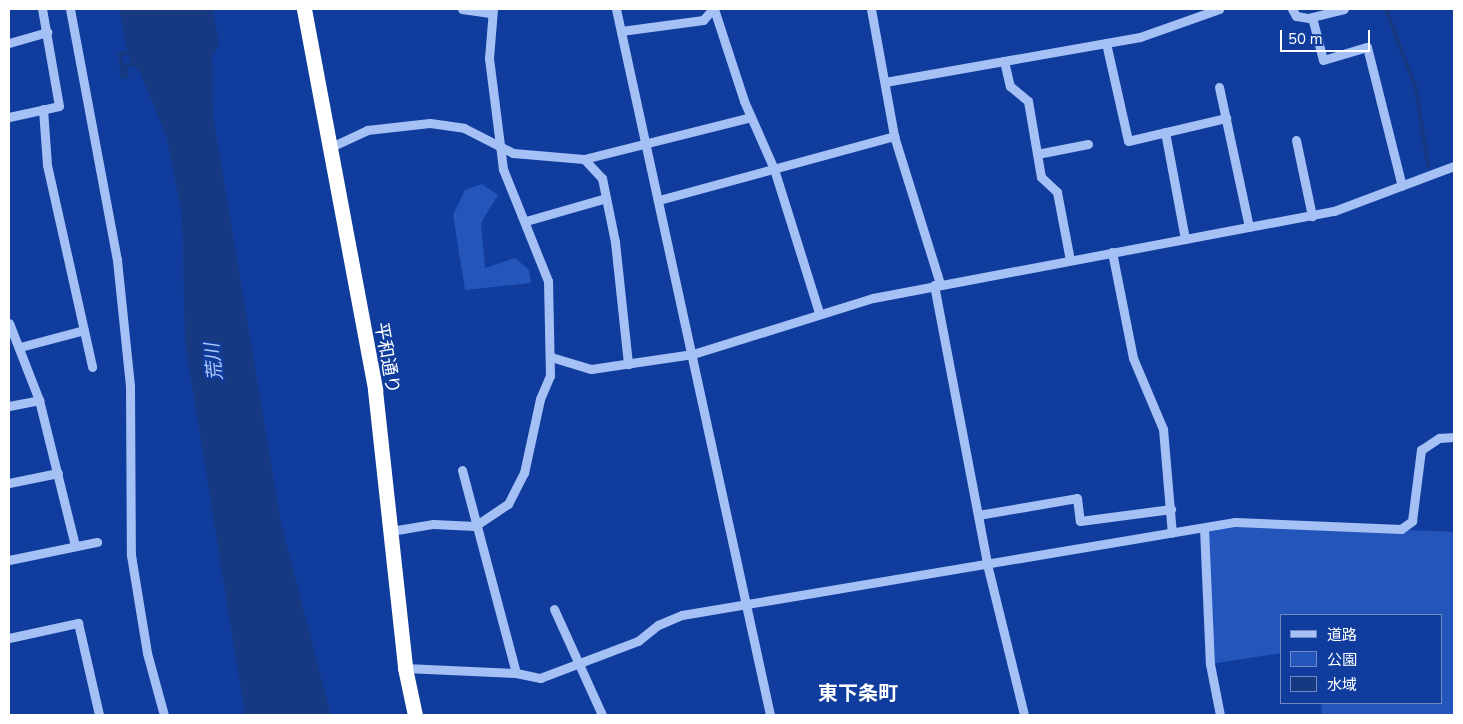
<!DOCTYPE html>
<html>
<head>
<meta charset="utf-8">
<style>
  body { margin:0 }
  #map { position:relative; width:1463px; height:724px; overflow:hidden; background:#103d9d; font-family:"Nunito Sans","Noto Sans JP",sans-serif }
  div>[style] { position:absolute }
  .green>* { inset:0; background:#2355bb }
  .water>* { inset:0; background:#163982 }
  .stream>* { height:4px; margin:-2px; padding:0 2px; transform-origin:2px; border-radius:2px; background:#163982 }
  .minor>* { height:9px; margin:-4.5px; padding:0 4.5px; transform-origin:4.5px; border-radius:4.5px; background:#a5c0f5 }
  .highway>* { height:15px; margin:-7.5px; padding:0 7.5px; transform-origin:7.5px; border-radius:7.5px; background:#fff }
  span { translate:-50% -50%; white-space:nowrap; text-align:center; line-height:1.15; -webkit-text-stroke:4px #103d9d; paint-order:stroke }
  .street-label { font-size:18px; color:#fff }
  .water-label { font-size:19px; color:#b1cafb; font-style:italic }
  .quarter-label { font-size:20px; color:#fff; font-weight:700 }
  .frame { position:absolute; inset:0; border:10px solid #fff; pointer-events:none }
  .legend { position:absolute; left:1280px; top:614px; width:162px; height:90px; box-sizing:border-box; background:#103d9d; border:1px solid #708bc4; margin:0; padding:6px 9px; list-style:none; font-size:15px; color:#fff }
  .legend li { display:flex; align-items:center; gap:10px; height:25px }
  .legend b { width:25px; border:1px solid #708bc4 }
  .scale { position:absolute; left:1280px; top:30px; width:90px; height:22px; box-sizing:border-box; border:2px solid #fff; border-top:0; padding-left:6px; font-size:15px; line-height:18px; white-space:nowrap; color:#fff; -webkit-text-stroke:4px #103d9d; paint-order:stroke }
</style>
</head>
<body>
<div id="map">
  <div class="green">
    <div style="clip-path:polygon(482px 184px,498px 195px,481px 223px,485px 268px,515px 258px,529px 270px,531px 283px,465px 290px,453px 215px,465px 190px)"></div>
    <div style="clip-path:polygon(1235px 522px,1454px 532px,1454px 715px,1322px 715px,1321px 703px,1442px 703px,1442px 615px,1282px 615px,1282px 653px,1210px 664px,1204px 528px)"></div>
  </div>
  <div class="water">
    <div style="clip-path:polygon(119px 9px,213px 9px,219px 44px,212px 56px,213px 114px,281px 523px,331px 715px,245px 715px,185px 342px,182px 215px,166px 135px,140px 73px,129px 59px)"></div>
  </div>
  <div class="stream">
    <div style="left:1386px;top:9px;width:85px;rotate:69.4deg"></div>
    <div style="left:1416px;top:89px;width:78px;rotate:81.1deg"></div>
    <div style="left:128px;top:53px;width:8px;rotate:173deg"></div>
    <div style="left:120px;top:54px;width:23px;rotate:83deg"></div>
    <div style="left:123px;top:77px;width:4px;rotate:-14deg"></div>
    <div style="left:127px;top:76px;width:11px;rotate:-100deg"></div>
    <div style="left:125px;top:65px;width:8px"></div>
  </div>
  <div class="minor">
    <div style="left:70px;top:9px;width:255px;rotate:79.4deg"></div>
    <div style="left:117px;top:260px;width:127px;rotate:84.1deg"></div>
    <div style="left:130px;top:386px;width:169px;rotate:89.7deg"></div>
    <div style="left:131px;top:555px;width:99px;rotate:80.7deg"></div>
    <div style="left:147px;top:653px;width:64px;rotate:74.7deg"></div>
    <div style="left:462px;top:9px;width:30px;rotate:8deg"></div>
    <div style="left:616px;top:9px;width:723px;rotate:77.69deg"></div>
    <div style="left:714px;top:9px;width:97px;rotate:71.9deg"></div>
    <div style="left:744px;top:101px;width:74px;rotate:66.2deg"></div>
    <div style="left:774px;top:169px;width:151px;rotate:72.6deg"></div>
    <div style="left:871px;top:9px;width:129px;rotate:79.7deg"></div>
    <div style="left:894px;top:136px;width:155px;rotate:72.7deg"></div>
    <div style="left:1292px;top:9px;width:8px;rotate:60deg"></div>
    <div style="left:1296px;top:16px;width:12px;rotate:9deg"></div>
    <div style="left:1308px;top:18px;width:37px;rotate:-14deg"></div>
    <div style="left:1312px;top:17px;width:44px;rotate:75.7deg"></div>
    <div style="left:1323px;top:60px;width:46px;rotate:-16.5deg"></div>
    <div style="left:1367px;top:47px;width:143px;rotate:75.9deg"></div>
    <div style="left:621px;top:31px;width:83px;rotate:-7.6deg"></div>
    <div style="left:703px;top:20px;width:15px;rotate:-48deg"></div>
    <div style="left:9px;top:43px;width:40px;rotate:-16deg"></div>
    <div style="left:1106px;top:43px;width:100px;rotate:77.3deg"></div>
    <div style="left:1128px;top:141px;width:101px;rotate:-13.2deg"></div>
    <div style="left:1004px;top:61px;width:26px;rotate:77deg"></div>
    <div style="left:1010px;top:86px;width:23px;rotate:40deg"></div>
    <div style="left:1028px;top:101px;width:77px;rotate:80.3deg"></div>
    <div style="left:1041px;top:177px;width:22px;rotate:43deg"></div>
    <div style="left:1057px;top:192px;width:69px;rotate:79.2deg"></div>
    <div style="left:885px;top:82px;width:259px;rotate:-10deg"></div>
    <div style="left:1140px;top:37px;width:84px;rotate:-19.5deg"></div>
    <div style="left:1219px;top:87px;width:143px;rotate:77.9deg"></div>
    <div style="left:43px;top:109px;width:56px;rotate:85.9deg"></div>
    <div style="left:47px;top:165px;width:207px;rotate:77.4deg"></div>
    <div style="left:9px;top:117px;width:51px;rotate:-12.4deg"></div>
    <div style="left:59px;top:106px;width:98px;rotate:-99.9deg"></div>
    <div style="left:1165px;top:132px;width:109px;rotate:79.4deg"></div>
    <div style="left:1296px;top:140px;width:78px;rotate:78.1deg"></div>
    <div style="left:331px;top:147px;width:40px;rotate:-25deg"></div>
    <div style="left:367px;top:130px;width:63px;rotate:-6.3deg"></div>
    <div style="left:430px;top:123px;width:34px;rotate:8deg"></div>
    <div style="left:464px;top:128px;width:55px;rotate:27deg"></div>
    <div style="left:513px;top:153px;width:71px;rotate:4.8deg"></div>
    <div style="left:584px;top:159px;width:172px;rotate:-14.1deg"></div>
    <div style="left:1037px;top:154px;width:52px;rotate:-11.1deg"></div>
    <div style="left:584px;top:159px;width:26px;rotate:47deg"></div>
    <div style="left:602px;top:178px;width:65px;rotate:78.5deg"></div>
    <div style="left:615px;top:242px;width:123px;rotate:83.9deg"></div>
    <div style="left:659px;top:200px;width:244px;rotate:-15.2deg"></div>
    <div style="left:526px;top:221px;width:83px;rotate:-16deg"></div>
    <div style="left:1112px;top:252px;width:108px;rotate:78.8deg"></div>
    <div style="left:1133px;top:358px;width:77px;rotate:67.1deg"></div>
    <div style="left:1163px;top:429px;width:104px;rotate:85.1deg"></div>
    <div style="left:934px;top:285px;width:284px;rotate:79.2deg"></div>
    <div style="left:987px;top:564px;width:155px;rotate:76.2deg"></div>
    <div style="left:9px;top:323px;width:83px;rotate:68.7deg"></div>
    <div style="left:39px;top:400px;width:150px;rotate:76.1deg"></div>
    <div style="left:20px;top:347px;width:66px;rotate:-14.9deg"></div>
    <div style="left:551px;top:357px;width:42px;rotate:16.7deg"></div>
    <div style="left:591px;top:369px;width:103px;rotate:-8.4deg"></div>
    <div style="left:693px;top:354px;width:189px;rotate:-17.3deg"></div>
    <div style="left:873px;top:298px;width:469px;rotate:-10.7deg"></div>
    <div style="left:1334px;top:211px;width:128px;rotate:-20.6deg"></div>
    <div style="left:9px;top:406px;width:31px;rotate:-11deg"></div>
    <div style="left:462px;top:470px;width:210px;rotate:75.1deg"></div>
    <div style="left:9px;top:483px;width:50px;rotate:-11.5deg"></div>
    <div style="left:978px;top:515px;width:100px;rotate:-9.7deg"></div>
    <div style="left:1077px;top:498px;width:23px;rotate:83deg"></div>
    <div style="left:1080px;top:521px;width:92px;rotate:-7.5deg"></div>
    <div style="left:1204px;top:528px;width:136px;rotate:87.5deg"></div>
    <div style="left:1210px;top:664px;width:52px;rotate:78.9deg"></div>
    <div style="left:391px;top:531px;width:43px;rotate:-9.5deg"></div>
    <div style="left:433px;top:524px;width:42px;rotate:2.7deg"></div>
    <div style="left:475px;top:526px;width:40px;rotate:-34deg"></div>
    <div style="left:508px;top:504px;width:35px;rotate:-63deg"></div>
    <div style="left:524px;top:473px;width:76px;rotate:-77.8deg"></div>
    <div style="left:540px;top:399px;width:25px;rotate:-67deg"></div>
    <div style="left:550px;top:376px;width:95px;rotate:-91.2deg"></div>
    <div style="left:548px;top:281px;width:121px;rotate:-111.9deg"></div>
    <div style="left:503px;top:169px;width:112px;rotate:-97.2deg"></div>
    <div style="left:489px;top:58px;width:49px;rotate:-85.3deg"></div>
    <div style="left:9px;top:560px;width:90px;rotate:-11.6deg"></div>
    <div style="left:554px;top:609px;width:116px;rotate:65.6deg"></div>
    <div style="left:9px;top:638px;width:71px;rotate:-12.3deg"></div>
    <div style="left:78px;top:623px;width:94px;rotate:77.1deg"></div>
    <div style="left:405px;top:668px;width:111px;rotate:2.6deg"></div>
    <div style="left:516px;top:673px;width:25px;rotate:12deg"></div>
    <div style="left:540px;top:678px;width:105px;rotate:-20.7deg"></div>
    <div style="left:638px;top:641px;width:26px;rotate:-39deg"></div>
    <div style="left:658px;top:625px;width:26px;rotate:-23deg"></div>
    <div style="left:682px;top:615px;width:561px;rotate:-9.55deg"></div>
    <div style="left:1235px;top:522px;width:166px;rotate:2.4deg"></div>
    <div style="left:1401px;top:529px;width:14px;rotate:-36deg"></div>
    <div style="left:1412px;top:521px;width:72px;rotate:-82.8deg"></div>
    <div style="left:1421px;top:450px;width:22px;rotate:-34deg"></div>
    <div style="left:1439px;top:438px;width:15px;rotate:-4deg"></div>
  </div>
  <div class="highway">
    <div style="left:304px;top:9px;width:388px;rotate:79.4deg"></div>
    <div style="left:375px;top:390px;width:280px;rotate:83.8deg"></div>
    <div style="left:405px;top:668px;width:48px;rotate:78deg"></div>
  </div>
  <div class="street-label">
    <span style="left:387px;top:358px;rotate:80deg">平和通り</span>
  </div>
  <div class="water-label">
    <span style="left:215px;top:362px;rotate:-96deg">荒川</span>
  </div>
  <div class="quarter-label">
    <span style="left:858px;top:693px">東下条町</span>
  </div>
  <div class="frame"></div>
  <ul class="legend">
  <li><b style="height:6px;background:#a5c0f5"></b>道路</li>
  <li><b style="height:14px;background:#2355bb"></b>公園</li>
  <li><b style="height:14px;background:#163982"></b>水域</li>
  </ul>
  <div class="scale">50 m</div>
</div>
</body>
</html>
